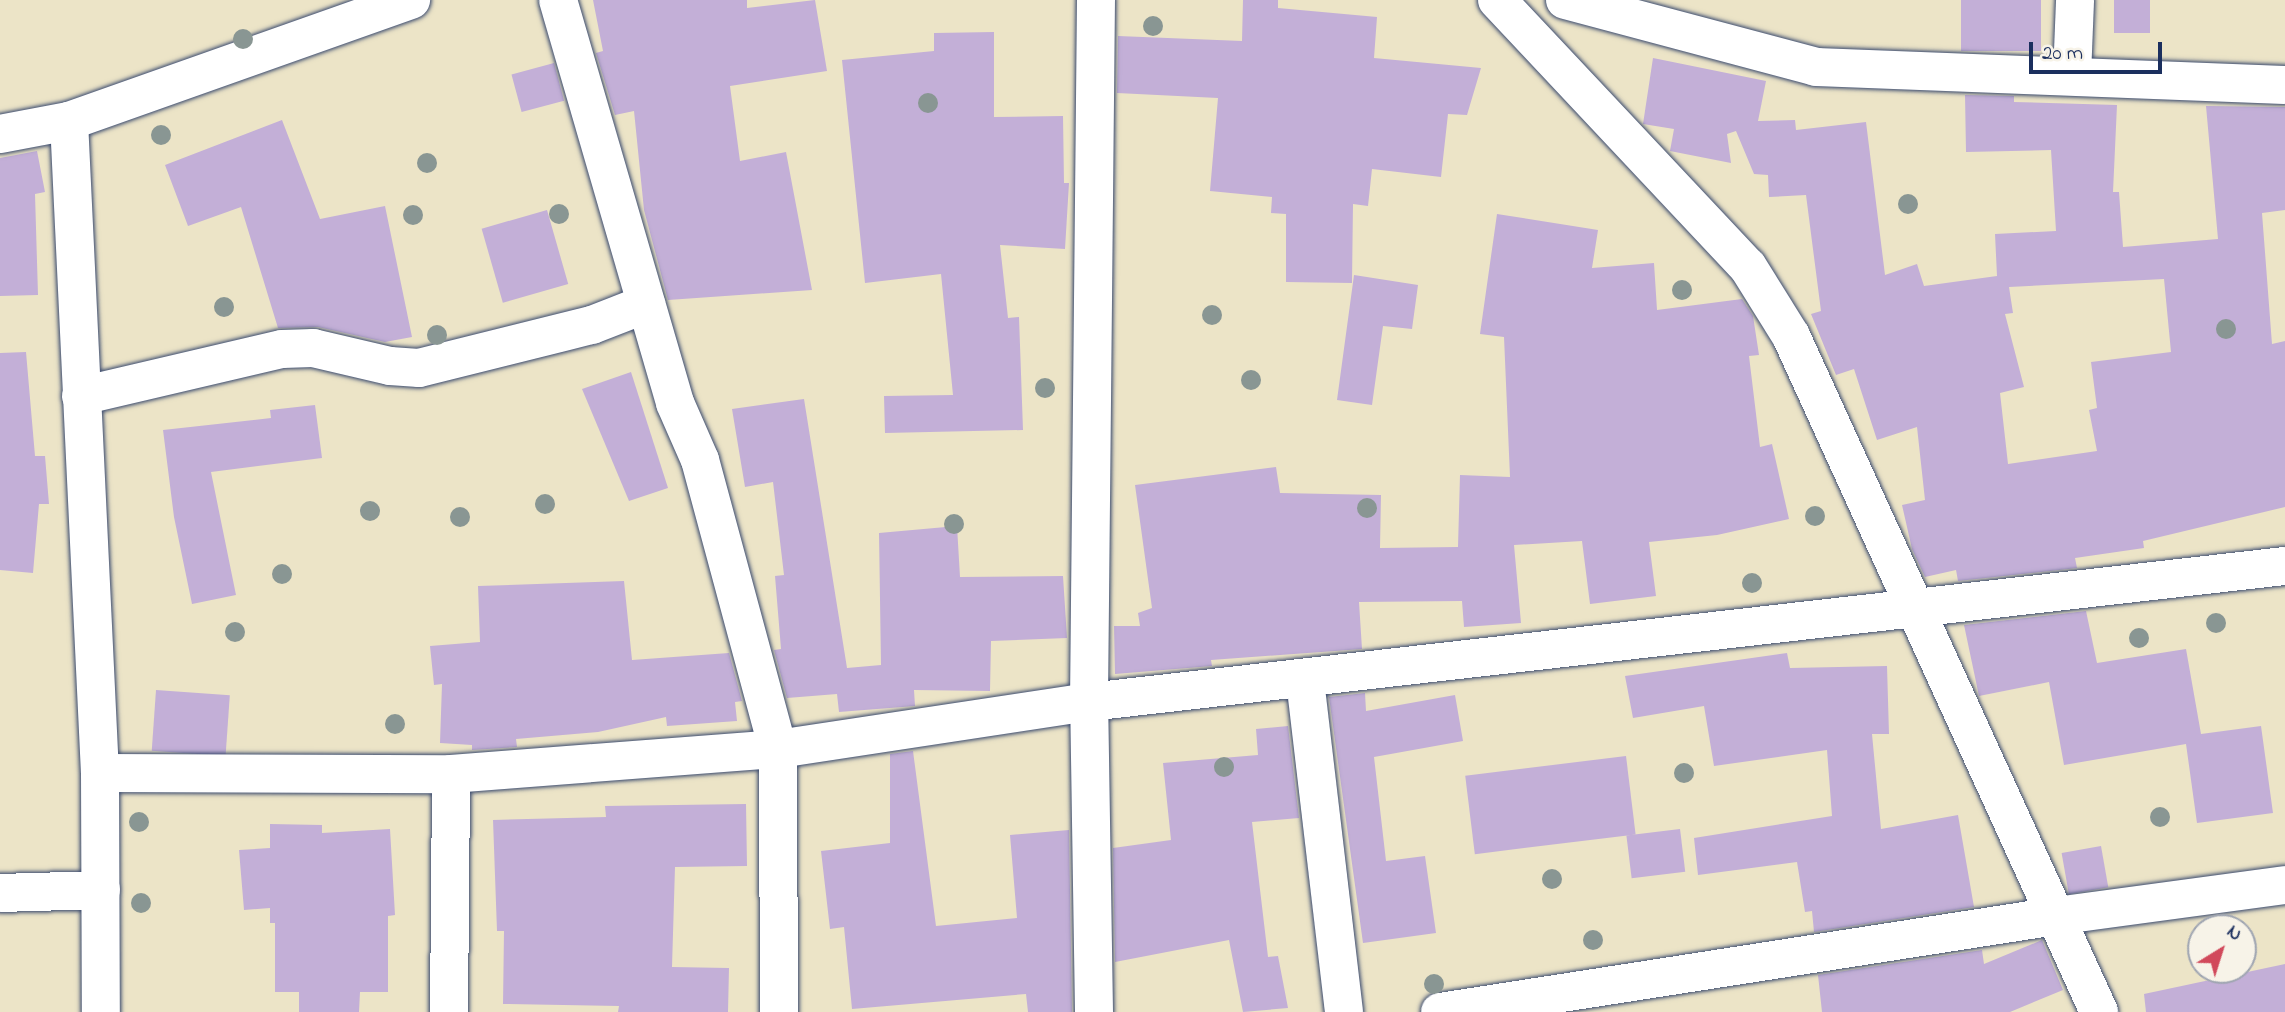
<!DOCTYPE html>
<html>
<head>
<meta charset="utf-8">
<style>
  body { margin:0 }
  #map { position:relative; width:2285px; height:1012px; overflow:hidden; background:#ece4c7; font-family:"Indie Flower",sans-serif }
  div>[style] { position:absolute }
  .building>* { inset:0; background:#c3afd7; transform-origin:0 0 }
  .roads { filter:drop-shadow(0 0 2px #3a4a6e) drop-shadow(0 0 2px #3a4a6e) }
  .minor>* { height:38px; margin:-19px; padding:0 19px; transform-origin:19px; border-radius:19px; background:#fff }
  .trees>* { width:20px; height:20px; margin:-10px; border-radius:50%; background:#899693 }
  span { translate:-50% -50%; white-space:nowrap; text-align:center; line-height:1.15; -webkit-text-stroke:5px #f7f3e8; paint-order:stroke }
  .north { position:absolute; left:2187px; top:914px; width:70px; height:70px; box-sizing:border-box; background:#f7f3e8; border:2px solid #9fa5b1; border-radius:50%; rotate:38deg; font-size:19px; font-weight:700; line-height:28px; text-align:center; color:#1b2f5e }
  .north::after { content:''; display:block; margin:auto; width:24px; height:32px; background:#d1495b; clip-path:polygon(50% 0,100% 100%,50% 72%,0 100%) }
  .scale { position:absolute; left:2029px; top:42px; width:133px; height:32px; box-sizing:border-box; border:4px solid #1b2f5e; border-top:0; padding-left:9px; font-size:21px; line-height:24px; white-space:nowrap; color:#1b2f5e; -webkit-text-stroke:5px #f7f3e8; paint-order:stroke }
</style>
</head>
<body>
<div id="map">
  <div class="building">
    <div style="clip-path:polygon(593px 0,747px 0,747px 8px,815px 0,827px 71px,730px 86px,740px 161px,786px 152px,812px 290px,668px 300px,644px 210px,634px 111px,615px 115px,596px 53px,603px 51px)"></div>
    <div style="clip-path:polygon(1243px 0,1278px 0,1278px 8px,1377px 17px,1374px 58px,1481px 68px,1467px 115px,1448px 114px,1441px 177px,1372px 169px,1368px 206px,1353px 204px,1352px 283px,1286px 282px,1286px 214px,1271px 213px,1272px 197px,1210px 191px,1218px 98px,1117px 93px,1118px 36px,1242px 41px)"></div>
    <div style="left:1961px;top:0;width:80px;height:51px"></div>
    <div style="left:2114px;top:0;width:36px;height:33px"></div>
    <div style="clip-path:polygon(994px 32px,994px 117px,1063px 116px,1064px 183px,1069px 183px,1065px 249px,1000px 245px,1008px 318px,1019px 317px,1023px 430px,885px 433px,884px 396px,953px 395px,941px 274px,865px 283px,842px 60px,934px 51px,934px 33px)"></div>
    <div style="clip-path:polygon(evenodd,1653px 58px,1766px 81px,1758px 121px,1795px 120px,1796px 130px,1866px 122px,1885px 275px,1917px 264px,1924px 286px,1997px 276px,1995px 234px,2056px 231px,2051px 150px,1966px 152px,1965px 95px,2014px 96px,2014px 102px,2117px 105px,2113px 192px,2119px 192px,2123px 247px,2218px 239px,2206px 106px,2285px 107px,2285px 210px,2262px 213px,2272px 344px,2285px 341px,2285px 507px,2143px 541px,2144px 548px,2075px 558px,2077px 568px,1958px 581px,1956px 570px,1925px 577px,1912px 549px,1902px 505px,1925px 500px,1917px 427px,1877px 440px,1854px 369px,1836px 375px,1811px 314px,1821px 311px,1806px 195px,1769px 197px,1768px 175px,1754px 174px,1736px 131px,1727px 134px,1731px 163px,1670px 151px,1674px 129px,1643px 124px,1653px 58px,2164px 279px,2171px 352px,2091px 362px,2097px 408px,2089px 410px,2097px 451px,2008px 464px,2000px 393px,2024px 387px,2005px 314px,2013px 313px,2009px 287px,2164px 279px)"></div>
    <div style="left:554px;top:63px;width:39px;height:44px;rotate:75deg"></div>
    <div style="clip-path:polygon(282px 120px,320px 219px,385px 206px,412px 337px,385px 342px,318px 327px,278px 328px,241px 207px,188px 226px,165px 165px)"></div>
    <div style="clip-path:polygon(37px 151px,45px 192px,35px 194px,38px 295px,0 296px,0 158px)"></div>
    <div style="left:547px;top:210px;width:77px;height:68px;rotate:74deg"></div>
    <div style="clip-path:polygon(1497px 214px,1598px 230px,1592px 268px,1654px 263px,1657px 310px,1742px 299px,1753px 316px,1759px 355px,1749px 356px,1760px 447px,1772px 444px,1789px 519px,1717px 535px,1649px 542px,1656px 596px,1590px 604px,1582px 541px,1514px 545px,1521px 623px,1464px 627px,1462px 601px,1359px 602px,1362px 649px,1211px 660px,1212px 666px,1115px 674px,1114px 626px,1140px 626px,1138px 613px,1152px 608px,1135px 485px,1276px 467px,1280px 493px,1381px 495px,1380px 548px,1458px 547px,1460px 475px,1510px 477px,1504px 337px,1480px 334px)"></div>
    <div style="clip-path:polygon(1354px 275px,1418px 285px,1412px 329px,1383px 326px,1372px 405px,1337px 400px)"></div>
    <div style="clip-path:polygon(26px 352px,35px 456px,45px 456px,49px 504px,39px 504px,33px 573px,0 570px,0 353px)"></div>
    <div style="clip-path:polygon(631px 372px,668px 488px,629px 501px,582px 389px)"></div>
    <div style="clip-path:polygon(804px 399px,847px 668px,881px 665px,879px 533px,957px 526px,960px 577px,1063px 576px,1067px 638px,991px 641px,990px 691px,914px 690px,915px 706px,839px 712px,837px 694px,787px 698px,774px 650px,781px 649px,775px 576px,784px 575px,773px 482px,745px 487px,732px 409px)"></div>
    <div style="clip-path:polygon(315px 405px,322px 458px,211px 472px,236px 595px,192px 604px,174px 517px,163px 430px,271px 418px,270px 410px)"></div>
    <div style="clip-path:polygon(624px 581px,632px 660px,729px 653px,742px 701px,735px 702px,737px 721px,667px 726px,666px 717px,598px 732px,516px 739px,517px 747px,472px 750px,472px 745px,440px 743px,442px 684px,434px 685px,430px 646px,480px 642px,478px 586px)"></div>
    <div style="clip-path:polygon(2086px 611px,2097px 663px,2186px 649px,2201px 734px,2261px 726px,2273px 813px,2197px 823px,2186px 744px,2064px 765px,2049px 682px,1979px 696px,1964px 625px)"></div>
    <div style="clip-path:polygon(1787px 653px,1790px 668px,1887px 666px,1889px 734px,1872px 734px,1881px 829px,1958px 815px,1974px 907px,1814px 932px,1812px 911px,1805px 912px,1797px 862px,1698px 875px,1694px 838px,1832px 816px,1827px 750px,1714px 766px,1704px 706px,1633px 718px,1625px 676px)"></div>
    <div style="left:156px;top:690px;width:74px;height:61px;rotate:4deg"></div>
    <div style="clip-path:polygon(1365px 693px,1366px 711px,1455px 695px,1463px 741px,1374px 757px,1386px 861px,1425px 856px,1436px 933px,1363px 943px,1329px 697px)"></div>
    <div style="clip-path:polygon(1288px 726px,1299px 818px,1252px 822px,1268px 957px,1278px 956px,1288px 1008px,1243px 1012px,1229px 940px,1115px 962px,1113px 848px,1171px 840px,1163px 763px,1258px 755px,1256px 729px)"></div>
    <div style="clip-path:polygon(913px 751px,936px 926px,1017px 918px,1010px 835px,1069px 830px,1072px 1012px,1028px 1012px,1026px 994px,852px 1009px,844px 927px,830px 929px,821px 851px,890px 843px,890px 754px)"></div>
    <div style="left:1626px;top:756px;width:79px;height:162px;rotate:83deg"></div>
    <div style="clip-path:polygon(746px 804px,747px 866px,675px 867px,672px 967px,729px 968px,728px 1012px,618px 1012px,619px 1006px,503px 1004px,504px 931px,497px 931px,493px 820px,606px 817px,605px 806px)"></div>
    <div style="clip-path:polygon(270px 824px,322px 825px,322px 833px,390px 829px,395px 915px,388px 916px,388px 992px,360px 992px,359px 1012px,299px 1012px,299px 992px,275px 992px,275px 923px,270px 923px,270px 908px,244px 910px,239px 850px,270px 848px)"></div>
    <div style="left:1680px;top:829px;width:43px;height:54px;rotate:83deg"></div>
    <div style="left:2101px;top:846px;width:42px;height:40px;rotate:80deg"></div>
    <div style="clip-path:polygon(2042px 940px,2063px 990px,2010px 1012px,1822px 1012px,1818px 975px,1982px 950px,1984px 964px)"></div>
    <div style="clip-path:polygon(2285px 964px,2285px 1012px,2146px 1012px,2144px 994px)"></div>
  </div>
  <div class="roads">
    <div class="minor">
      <div style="left:558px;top:0;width:420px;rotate:73.8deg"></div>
      <div style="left:675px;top:403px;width:62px;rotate:66.3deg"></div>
      <div style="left:700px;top:460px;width:299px;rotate:74.9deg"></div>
      <div style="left:778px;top:749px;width:263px;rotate:89.8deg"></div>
      <div style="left:1497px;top:0;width:366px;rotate:46.8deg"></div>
      <div style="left:1748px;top:267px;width:81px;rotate:58.1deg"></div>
      <div style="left:1791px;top:336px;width:743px;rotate:65.5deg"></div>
      <div style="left:1565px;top:0;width:260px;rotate:14.9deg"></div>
      <div style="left:1816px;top:67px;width:469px;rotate:2.2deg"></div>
      <div style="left:2072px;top:76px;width:76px;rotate:-87.7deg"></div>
      <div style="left:69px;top:121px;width:653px;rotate:87.28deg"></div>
      <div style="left:100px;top:773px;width:239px;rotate:89.8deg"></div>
      <div style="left:0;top:134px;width:70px;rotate:-10.7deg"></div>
      <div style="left:69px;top:121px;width:363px;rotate:-19.5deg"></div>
      <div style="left:81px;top:396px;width:206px;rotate:-13.2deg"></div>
      <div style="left:282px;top:349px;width:31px;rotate:-2deg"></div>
      <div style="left:313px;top:348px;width:79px;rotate:13.2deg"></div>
      <div style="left:390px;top:366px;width:29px;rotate:4deg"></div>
      <div style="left:419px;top:368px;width:178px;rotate:-14deg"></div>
      <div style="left:592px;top:325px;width:58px;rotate:-21.3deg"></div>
      <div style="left:1305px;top:680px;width:334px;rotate:83.3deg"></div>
      <div style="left:100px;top:773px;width:351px;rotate:0.2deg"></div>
      <div style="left:451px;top:774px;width:328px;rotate:-4.4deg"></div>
      <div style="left:778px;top:749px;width:315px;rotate:-8.6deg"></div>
      <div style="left:1089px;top:702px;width:1204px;rotate:-6.49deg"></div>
      <div style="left:0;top:893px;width:101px;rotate:-1.7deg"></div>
      <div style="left:449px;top:1012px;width:238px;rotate:-89.5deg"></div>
      <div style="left:1094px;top:1012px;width:310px;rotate:-90.9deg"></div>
      <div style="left:1089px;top:702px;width:702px;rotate:-89.43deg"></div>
      <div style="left:1440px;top:1012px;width:623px;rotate:-8.86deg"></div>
      <div style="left:2056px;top:916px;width:231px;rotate:-7.7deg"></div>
    </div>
  </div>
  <div class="trees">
    <div style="left:1153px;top:26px"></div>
    <div style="left:243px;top:39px"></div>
    <div style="left:928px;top:103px"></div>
    <div style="left:161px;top:135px"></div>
    <div style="left:427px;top:163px"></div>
    <div style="left:1908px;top:204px"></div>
    <div style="left:559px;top:214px"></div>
    <div style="left:413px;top:215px"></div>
    <div style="left:1682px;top:290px"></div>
    <div style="left:224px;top:307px"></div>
    <div style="left:1212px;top:315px"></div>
    <div style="left:2226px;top:329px"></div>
    <div style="left:437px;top:335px"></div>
    <div style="left:1251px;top:380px"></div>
    <div style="left:1045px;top:388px"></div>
    <div style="left:545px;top:504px"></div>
    <div style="left:1367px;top:508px"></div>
    <div style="left:370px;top:511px"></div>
    <div style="left:1815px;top:516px"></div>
    <div style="left:460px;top:517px"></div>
    <div style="left:954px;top:524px"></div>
    <div style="left:282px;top:574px"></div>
    <div style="left:1752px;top:583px"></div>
    <div style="left:2216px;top:623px"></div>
    <div style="left:235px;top:632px"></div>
    <div style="left:2139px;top:638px"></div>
    <div style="left:395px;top:724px"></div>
    <div style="left:1224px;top:767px"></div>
    <div style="left:1684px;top:773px"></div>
    <div style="left:2160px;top:817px"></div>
    <div style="left:139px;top:822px"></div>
    <div style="left:1552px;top:879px"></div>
    <div style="left:141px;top:903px"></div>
    <div style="left:1593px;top:940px"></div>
    <div style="left:1434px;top:984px"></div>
  </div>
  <div class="north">N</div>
  <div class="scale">20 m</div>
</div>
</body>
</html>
